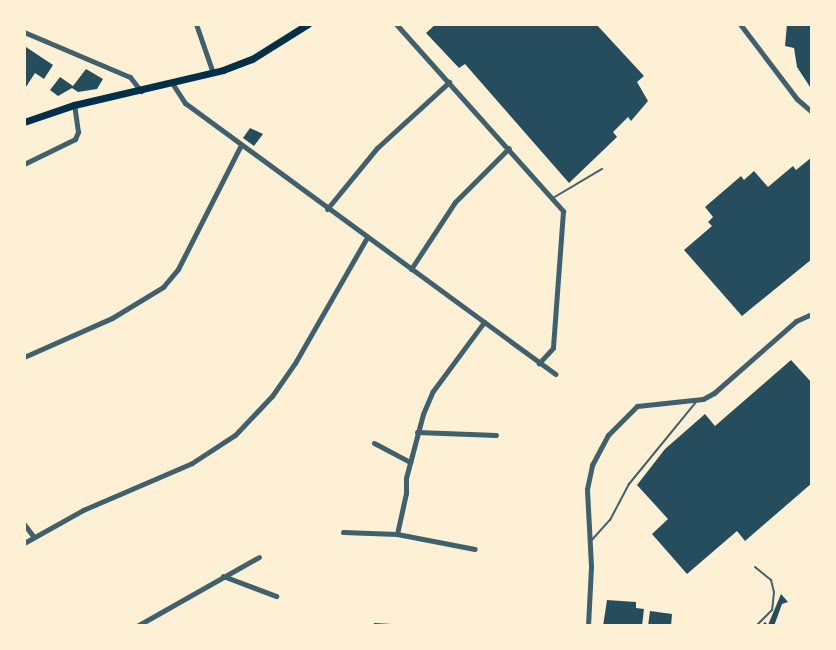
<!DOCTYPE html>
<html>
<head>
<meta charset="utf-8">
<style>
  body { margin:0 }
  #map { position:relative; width:836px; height:650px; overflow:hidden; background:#fdf0d5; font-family:Figtree,sans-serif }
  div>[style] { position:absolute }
  .building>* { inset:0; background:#264d5e }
  .service>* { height:2px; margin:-1px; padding:0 1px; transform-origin:1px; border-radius:1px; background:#3f606c }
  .minor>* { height:5px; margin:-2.5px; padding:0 2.5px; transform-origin:2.5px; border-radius:2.5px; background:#3f606c }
  .secondary>* { height:7px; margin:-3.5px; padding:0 3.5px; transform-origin:3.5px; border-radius:3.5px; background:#003049 }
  span { translate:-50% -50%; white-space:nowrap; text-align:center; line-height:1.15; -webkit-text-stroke:6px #fdf0d5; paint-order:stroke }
  .frame { position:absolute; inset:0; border:26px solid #fdf0d5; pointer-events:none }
</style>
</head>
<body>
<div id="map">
  <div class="building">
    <div style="clip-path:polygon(436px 24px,596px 24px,644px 76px,637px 82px,648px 101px,631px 121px,628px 117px,613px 132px,617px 137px,569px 183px,465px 64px,459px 68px,426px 33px)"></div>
    <div style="clip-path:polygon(787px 24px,812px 24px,812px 90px,797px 67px,794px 48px,785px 46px)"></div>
    <div style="clip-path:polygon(26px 47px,53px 65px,44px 79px,35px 73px,24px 90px)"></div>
    <div style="clip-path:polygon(86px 69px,103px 79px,97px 89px,78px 92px,72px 88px,58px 96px,50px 90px,60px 77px,73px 86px)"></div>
    <div style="clip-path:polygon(250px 128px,263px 134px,254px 146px,243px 138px)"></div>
    <div style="clip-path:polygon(812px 157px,812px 259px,742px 316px,684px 250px,712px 226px,708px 222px,713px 217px,705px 207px,741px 176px,744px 180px,754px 171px,768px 187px,793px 166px,796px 170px)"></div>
    <div style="clip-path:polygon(791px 360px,812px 383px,812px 483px,745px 541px,737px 531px,687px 574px,652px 534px,668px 519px,637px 485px,665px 449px,705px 414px,715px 426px)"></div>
    <div style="clip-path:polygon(781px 594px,788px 602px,782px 604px,774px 626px,761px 626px,765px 622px,768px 625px)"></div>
    <div style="clip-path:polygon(607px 600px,636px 602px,636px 608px,644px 609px,642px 626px,603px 626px)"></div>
    <div style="clip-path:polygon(650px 611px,672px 614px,671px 626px,648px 626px)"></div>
    <div style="clip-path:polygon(374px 623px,392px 624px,392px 626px,374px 626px)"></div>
  </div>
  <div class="service">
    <div style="left:553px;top:198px;width:57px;rotate:-30.6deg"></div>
    <div style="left:590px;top:542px;width:30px;rotate:-48deg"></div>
    <div style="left:610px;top:520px;width:41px;rotate:-62.2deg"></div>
    <div style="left:629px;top:484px;width:106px;rotate:-50.7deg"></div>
    <div style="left:755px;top:567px;width:21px;rotate:39deg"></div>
    <div style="left:771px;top:580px;width:12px;rotate:76deg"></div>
    <div style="left:774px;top:592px;width:18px;rotate:96deg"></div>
    <div style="left:772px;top:610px;width:23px;rotate:135deg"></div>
  </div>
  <div class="minor">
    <div style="left:196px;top:24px;width:52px;rotate:70.9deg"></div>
    <div style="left:396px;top:24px;width:251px;rotate:48.2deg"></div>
    <div style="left:563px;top:211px;width:137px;rotate:94.2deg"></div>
    <div style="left:553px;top:348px;width:21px;rotate:133deg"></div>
    <div style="left:740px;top:24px;width:94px;rotate:52.8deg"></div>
    <div style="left:797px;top:99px;width:20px;rotate:41deg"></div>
    <div style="left:24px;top:32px;width:115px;rotate:23deg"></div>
    <div style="left:130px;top:77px;width:18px;rotate:52deg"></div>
    <div style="left:172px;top:83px;width:24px;rotate:57deg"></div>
    <div style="left:185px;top:103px;width:459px;rotate:36.2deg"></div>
    <div style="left:24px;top:164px;width:57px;rotate:-26.1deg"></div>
    <div style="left:75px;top:139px;width:8px;rotate:-67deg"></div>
    <div style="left:78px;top:132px;width:27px;rotate:-98deg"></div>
    <div style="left:327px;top:209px;width:79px;rotate:-50.7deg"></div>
    <div style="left:377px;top:148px;width:98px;rotate:-42.5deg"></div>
    <div style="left:411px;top:269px;width:80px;rotate:-56.7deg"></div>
    <div style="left:455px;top:202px;width:76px;rotate:-45deg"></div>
    <div style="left:24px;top:357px;width:96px;rotate:-23.9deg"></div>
    <div style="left:112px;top:318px;width:60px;rotate:-31.3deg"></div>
    <div style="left:163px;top:287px;width:23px;rotate:-50deg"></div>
    <div style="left:178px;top:269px;width:139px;rotate:-63.1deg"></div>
    <div style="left:417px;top:432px;width:79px;rotate:2.2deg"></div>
    <div style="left:374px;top:443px;width:41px;rotate:27.8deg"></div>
    <div style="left:24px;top:524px;width:15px;rotate:53deg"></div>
    <div style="left:343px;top:532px;width:54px;rotate:2.1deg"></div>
    <div style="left:397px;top:534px;width:79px;rotate:10.9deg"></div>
    <div style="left:397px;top:534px;width:42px;rotate:-77.6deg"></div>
    <div style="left:406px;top:493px;width:15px;rotate:-90deg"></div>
    <div style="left:406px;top:478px;width:66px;rotate:-75.1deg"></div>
    <div style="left:423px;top:414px;width:25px;rotate:-67deg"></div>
    <div style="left:433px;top:391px;width:86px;rotate:-53.5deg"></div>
    <div style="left:24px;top:543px;width:68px;rotate:-29.2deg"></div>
    <div style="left:83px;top:510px;width:119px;rotate:-23.3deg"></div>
    <div style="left:192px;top:463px;width:51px;rotate:-33.1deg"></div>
    <div style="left:235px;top:435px;width:54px;rotate:-46.5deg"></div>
    <div style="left:272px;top:396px;width:40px;rotate:-55.1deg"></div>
    <div style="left:295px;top:363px;width:143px;rotate:-60.2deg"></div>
    <div style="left:223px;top:576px;width:57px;rotate:20.7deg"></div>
    <div style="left:137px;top:626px;width:140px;rotate:-29.5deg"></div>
    <div style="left:588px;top:626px;width:60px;rotate:-87.1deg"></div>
    <div style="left:591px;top:566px;width:77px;rotate:-93deg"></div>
    <div style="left:587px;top:489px;width:25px;rotate:-78deg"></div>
    <div style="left:592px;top:465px;width:34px;rotate:-62deg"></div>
    <div style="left:608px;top:435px;width:41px;rotate:-45deg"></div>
    <div style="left:637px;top:406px;width:66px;rotate:-6.1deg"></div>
    <div style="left:703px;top:399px;width:13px;rotate:-29deg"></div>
    <div style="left:714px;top:393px;width:109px;rotate:-41.3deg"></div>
    <div style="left:796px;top:321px;width:17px;rotate:-24deg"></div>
  </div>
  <div class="secondary">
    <div style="left:24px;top:122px;width:53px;rotate:-18.8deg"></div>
    <div style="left:74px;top:105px;width:153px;rotate:-13.2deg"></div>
    <div style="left:223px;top:70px;width:31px;rotate:-21deg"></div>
    <div style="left:252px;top:59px;width:66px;rotate:-32deg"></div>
  </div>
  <div class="frame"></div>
</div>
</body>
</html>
